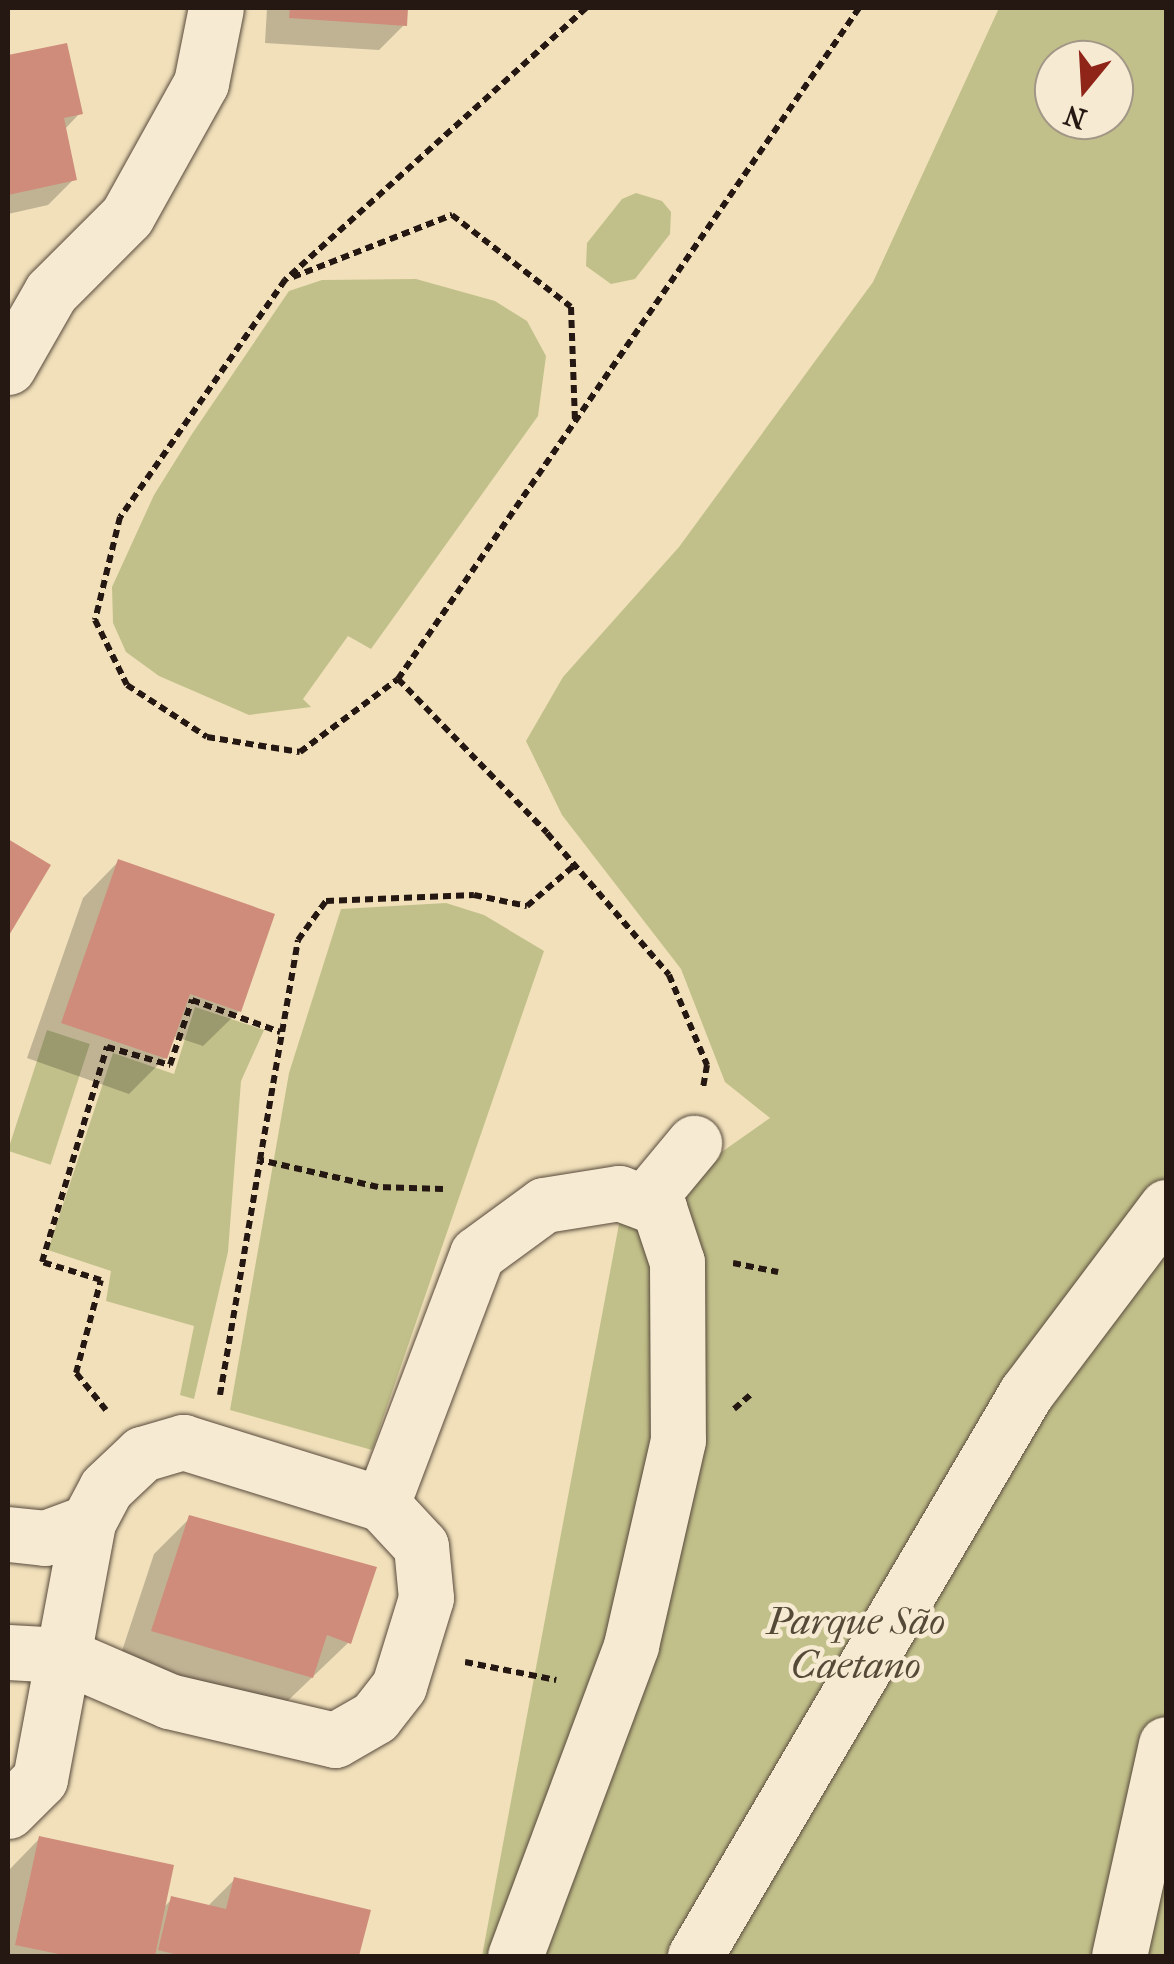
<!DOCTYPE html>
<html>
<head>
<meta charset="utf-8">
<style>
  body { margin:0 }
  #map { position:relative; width:1174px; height:1964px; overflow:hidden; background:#f1e0ba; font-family:"IM FELL French Canon",serif }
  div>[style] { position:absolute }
  .green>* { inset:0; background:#c2c08a; transform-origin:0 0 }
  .shadow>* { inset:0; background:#0003 }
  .building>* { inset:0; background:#cf8c7a }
  .path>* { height:6px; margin-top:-3px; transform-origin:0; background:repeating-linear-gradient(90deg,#251813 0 8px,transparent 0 13px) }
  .roads { filter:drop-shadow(0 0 2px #584a3d) drop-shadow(0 0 2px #584a3d) }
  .minor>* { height:55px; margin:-27.5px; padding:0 27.5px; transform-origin:27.5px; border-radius:27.5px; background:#f6ebd2 }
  span { translate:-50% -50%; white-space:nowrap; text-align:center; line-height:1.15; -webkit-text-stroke:9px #f6ebd2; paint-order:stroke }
  .park-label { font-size:38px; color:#544a37; font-style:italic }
  .frame { position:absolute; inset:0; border:10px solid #251813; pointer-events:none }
  .north { position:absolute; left:1034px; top:40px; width:100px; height:100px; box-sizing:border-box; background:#f6ebd2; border:2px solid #a29786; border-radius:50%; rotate:198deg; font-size:28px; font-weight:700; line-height:40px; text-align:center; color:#251813 }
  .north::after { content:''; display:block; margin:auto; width:35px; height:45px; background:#8f2418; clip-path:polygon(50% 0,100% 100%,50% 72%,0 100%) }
</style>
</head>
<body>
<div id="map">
  <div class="green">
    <div style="clip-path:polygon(evenodd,999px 8px,1166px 8px,1166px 1956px,482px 1956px,619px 1224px,770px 1118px,725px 1082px,681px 969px,562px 815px,526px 741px,563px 677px,679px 547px,873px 282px,999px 8px,1054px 60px,1114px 60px,1114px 120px,1054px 120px,1054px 60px)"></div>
    <div style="clip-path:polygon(636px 193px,662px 201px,671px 212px,670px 234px,635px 279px,611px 284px,586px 266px,587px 243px,622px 199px)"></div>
    <div style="clip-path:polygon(416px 279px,495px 301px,527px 321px,546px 356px,538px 416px,371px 649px,348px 636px,303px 699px,311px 707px,249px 715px,159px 676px,126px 652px,113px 623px,112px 587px,154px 495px,192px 434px,289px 291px,322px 280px)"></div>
    <div style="clip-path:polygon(446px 903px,484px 915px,544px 951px,372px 1450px,230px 1410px,289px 1073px,341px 909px)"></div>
    <div style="clip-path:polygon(195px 1007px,264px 1030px,241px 1081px,228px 1252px,194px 1399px,180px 1395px,194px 1326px,106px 1301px,111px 1271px,48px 1250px,113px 1053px,174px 1074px)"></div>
    <div style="left:47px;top:1030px;width:45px;height:127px;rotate:18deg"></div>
  </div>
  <div class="shadow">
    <div style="clip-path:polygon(267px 8px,406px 8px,404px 25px,379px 50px,265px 43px)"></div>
    <div style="clip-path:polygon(65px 46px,80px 113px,64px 130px,74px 179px,48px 205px,8px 214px,8px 58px)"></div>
    <div style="clip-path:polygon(118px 862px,239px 1011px,203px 1046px,173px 1036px,165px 1058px,129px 1094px,27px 1058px,83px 898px)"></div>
    <div style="clip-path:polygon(190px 1518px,349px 1642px,275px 1713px,117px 1666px,154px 1554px)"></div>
    <div style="clip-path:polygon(40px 1838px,163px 1908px,172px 1899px,207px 1907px,235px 1879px,368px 1912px,356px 1956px,8px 1956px,8px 1871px)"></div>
  </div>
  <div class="building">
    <div style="clip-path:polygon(290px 8px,408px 8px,407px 26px,289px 18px)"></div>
    <div style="clip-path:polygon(67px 43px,83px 114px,64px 118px,77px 180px,8px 195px,8px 55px)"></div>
    <div style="clip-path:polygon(8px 839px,51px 865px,8px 937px)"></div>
    <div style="clip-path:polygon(118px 859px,275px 914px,241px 1012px,190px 994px,167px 1059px,61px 1023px)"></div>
    <div style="clip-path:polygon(189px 1515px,377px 1567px,351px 1644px,327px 1635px,313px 1678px,151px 1631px)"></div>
    <div style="clip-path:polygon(39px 1836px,174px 1865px,155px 1956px,68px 1956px,15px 1945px)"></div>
    <div style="clip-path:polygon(234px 1877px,371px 1910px,359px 1956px,182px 1956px,158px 1950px,171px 1896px,226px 1909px)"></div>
  </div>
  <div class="path">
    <div style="left:586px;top:8px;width:406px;rotate:137.9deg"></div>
    <div style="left:285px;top:280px;width:289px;rotate:124.8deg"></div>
    <div style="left:120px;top:517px;width:106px;rotate:103.6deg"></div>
    <div style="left:95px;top:620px;width:72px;rotate:63.8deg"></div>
    <div style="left:127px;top:685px;width:95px;rotate:33deg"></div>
    <div style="left:207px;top:737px;width:94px;rotate:9.2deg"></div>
    <div style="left:300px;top:752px;width:122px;rotate:-36.7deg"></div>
    <div style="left:398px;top:679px;width:814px;rotate:-55.51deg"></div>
    <div style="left:293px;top:277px;width:171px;rotate:-21.3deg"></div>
    <div style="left:452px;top:215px;width:150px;rotate:37.7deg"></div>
    <div style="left:571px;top:307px;width:112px;rotate:88deg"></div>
    <div style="left:398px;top:679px;width:214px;rotate:45.9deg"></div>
    <div style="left:547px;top:833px;width:187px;rotate:49.3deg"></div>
    <div style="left:669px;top:975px;width:98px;rotate:67.1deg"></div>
    <div style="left:707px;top:1065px;width:22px;rotate:100deg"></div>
    <div style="left:443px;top:1189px;width:65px;rotate:-178.2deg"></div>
    <div style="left:378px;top:1187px;width:121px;rotate:-167.1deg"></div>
    <div style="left:260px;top:1160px;width:223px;rotate:-80.2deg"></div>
    <div style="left:298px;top:940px;width:48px;rotate:-54.3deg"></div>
    <div style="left:326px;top:901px;width:148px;rotate:-2.3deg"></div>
    <div style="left:474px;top:895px;width:54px;rotate:11.7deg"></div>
    <div style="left:527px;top:906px;width:63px;rotate:-40.5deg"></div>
    <div style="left:733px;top:1263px;width:46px;rotate:11.3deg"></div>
    <div style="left:220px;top:1395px;width:238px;rotate:-80.3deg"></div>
    <div style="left:734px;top:1409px;width:23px;rotate:-41deg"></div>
    <div style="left:106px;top:1410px;width:48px;rotate:-129deg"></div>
    <div style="left:76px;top:1373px;width:96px;rotate:-75deg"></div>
    <div style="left:101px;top:1280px;width:62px;rotate:-163deg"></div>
    <div style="left:42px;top:1262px;width:225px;rotate:-73.2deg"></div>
    <div style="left:107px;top:1047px;width:66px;rotate:15.9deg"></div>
    <div style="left:170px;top:1065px;width:69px;rotate:-71.3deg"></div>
    <div style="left:192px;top:1000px;width:94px;rotate:20deg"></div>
    <div style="left:465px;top:1662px;width:93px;rotate:11.2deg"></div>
  </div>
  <div class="roads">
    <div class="minor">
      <div style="left:8px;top:367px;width:86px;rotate:-60.2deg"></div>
      <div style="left:51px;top:292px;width:107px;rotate:-45deg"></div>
      <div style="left:127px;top:216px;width:152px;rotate:-60.9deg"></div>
      <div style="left:201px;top:83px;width:76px;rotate:-78.7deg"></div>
      <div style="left:645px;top:1202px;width:77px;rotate:-50.3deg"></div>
      <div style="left:382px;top:1504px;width:267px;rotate:-69.2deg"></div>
      <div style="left:477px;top:1254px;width:83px;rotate:-36.2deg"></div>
      <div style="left:544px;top:1205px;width:76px;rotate:-9.1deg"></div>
      <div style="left:619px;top:1193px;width:43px;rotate:20.6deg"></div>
      <div style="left:659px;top:1208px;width:57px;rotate:71.6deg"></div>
      <div style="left:677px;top:1262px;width:178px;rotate:89.7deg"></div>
      <div style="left:678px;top:1440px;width:211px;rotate:102.9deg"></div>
      <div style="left:631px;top:1646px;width:331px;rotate:110.5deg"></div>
      <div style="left:8px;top:1534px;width:37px;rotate:6deg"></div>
      <div style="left:45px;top:1538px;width:46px;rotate:-20.4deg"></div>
      <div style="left:88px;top:1522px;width:38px;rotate:-62deg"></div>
      <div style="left:106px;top:1488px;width:50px;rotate:-43.4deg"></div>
      <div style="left:142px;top:1454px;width:43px;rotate:-16.3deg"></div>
      <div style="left:183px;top:1442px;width:208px;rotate:17.3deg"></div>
      <div style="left:382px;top:1504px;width:57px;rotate:47.1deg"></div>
      <div style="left:421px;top:1546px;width:52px;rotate:84.5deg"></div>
      <div style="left:426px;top:1598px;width:92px;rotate:107.1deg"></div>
      <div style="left:399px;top:1686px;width:39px;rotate:128deg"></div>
      <div style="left:375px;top:1717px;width:46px;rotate:150.1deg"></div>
      <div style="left:335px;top:1740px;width:171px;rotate:-166.8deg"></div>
      <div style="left:169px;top:1701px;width:116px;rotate:-156.7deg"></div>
      <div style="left:62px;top:1655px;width:54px;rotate:-176.8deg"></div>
      <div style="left:8px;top:1811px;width:45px;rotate:-45deg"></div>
      <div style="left:40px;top:1779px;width:261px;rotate:-79.4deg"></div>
      <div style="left:695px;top:1956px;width:653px;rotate:-59.55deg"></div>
      <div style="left:1026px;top:1393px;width:233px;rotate:-53deg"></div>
      <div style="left:1119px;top:1956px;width:217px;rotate:-77.5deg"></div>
    </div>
  </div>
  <div class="park-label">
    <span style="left:856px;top:1644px">Parque São<br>Caetano</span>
  </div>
  <div class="frame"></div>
  <div class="north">N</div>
</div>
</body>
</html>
